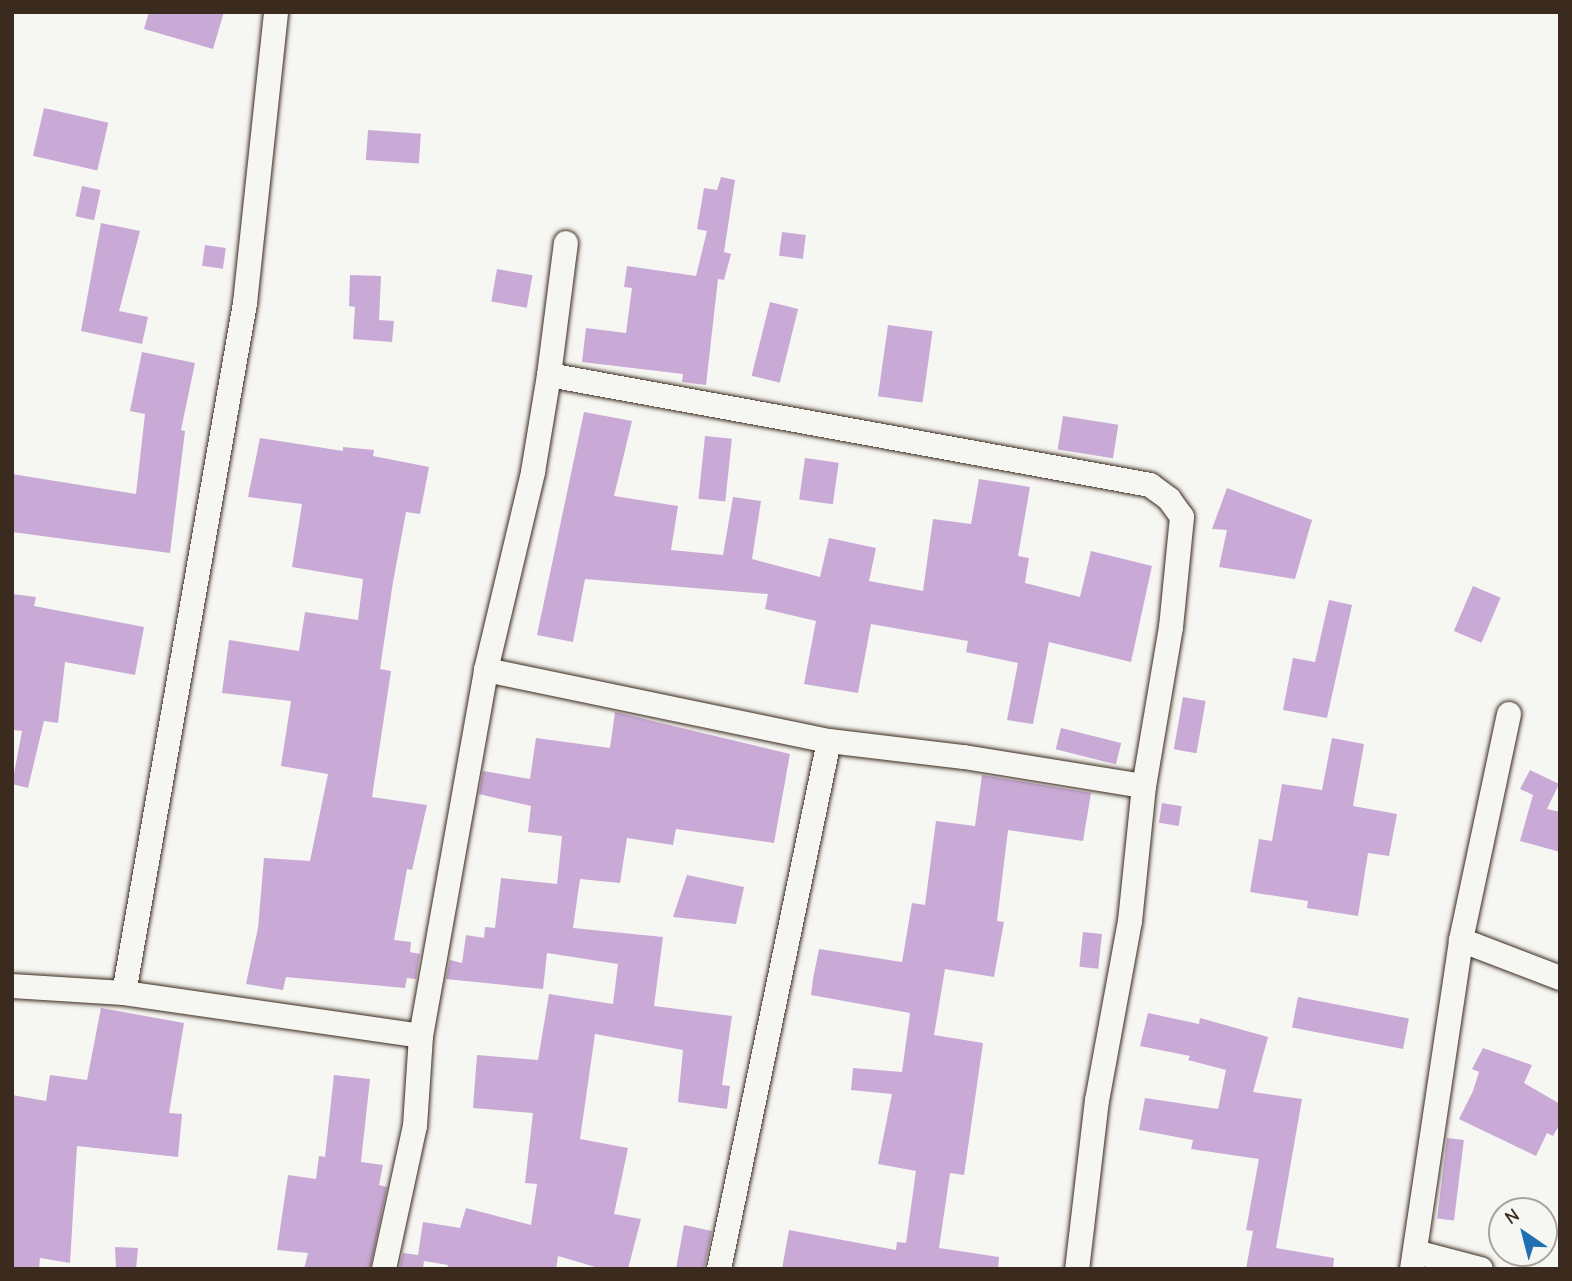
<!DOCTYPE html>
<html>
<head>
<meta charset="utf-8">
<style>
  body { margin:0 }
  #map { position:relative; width:1572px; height:1281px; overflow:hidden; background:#f6f6f2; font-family:"Comic Neue",sans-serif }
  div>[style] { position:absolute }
  .building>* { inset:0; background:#c9aad6; transform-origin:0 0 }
  .roads { filter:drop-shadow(0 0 2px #3b2a1e) drop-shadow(0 0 2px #3b2a1e) }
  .minor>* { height:24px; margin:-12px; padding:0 12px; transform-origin:12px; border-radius:12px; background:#f6f6f2 }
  span { translate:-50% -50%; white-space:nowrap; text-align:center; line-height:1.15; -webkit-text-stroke:5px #f6f6f2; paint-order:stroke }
  .frame { position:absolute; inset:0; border:14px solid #3b2a1e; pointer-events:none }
  .north { position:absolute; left:1488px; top:1197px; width:70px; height:70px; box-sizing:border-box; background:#f6f6f2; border:2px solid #aba49d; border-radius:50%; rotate:325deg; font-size:19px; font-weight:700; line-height:28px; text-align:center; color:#3b2a1e }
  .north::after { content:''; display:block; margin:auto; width:24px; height:32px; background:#1f6fb2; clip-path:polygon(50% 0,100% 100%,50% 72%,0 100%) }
</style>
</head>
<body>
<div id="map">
  <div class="building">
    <div style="clip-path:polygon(149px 12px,224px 12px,213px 49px,144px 29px)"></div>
    <div style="left:44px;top:108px;width:66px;height:49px;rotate:13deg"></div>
    <div style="left:368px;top:130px;width:53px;height:30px;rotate:4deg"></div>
    <div style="clip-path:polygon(721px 177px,735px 180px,724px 252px,731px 254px,724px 280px,718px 279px,706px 385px,682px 382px,683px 374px,582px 362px,586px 328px,626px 333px,632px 288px,624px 287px,627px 266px,696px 276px,707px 231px,697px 229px,704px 188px,717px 190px)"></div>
    <div style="left:82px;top:186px;width:19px;height:31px;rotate:12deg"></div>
    <div style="clip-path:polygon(101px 223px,140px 231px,119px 311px,148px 317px,142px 344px,81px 331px)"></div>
    <div style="left:782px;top:232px;width:24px;height:24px;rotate:7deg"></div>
    <div style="left:205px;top:245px;width:21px;height:21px;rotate:8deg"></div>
    <div style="left:497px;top:269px;width:36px;height:33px;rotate:10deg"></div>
    <div style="clip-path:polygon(350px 275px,381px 276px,379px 320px,394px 321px,392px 342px,353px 339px,355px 307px,349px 306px)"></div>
    <div style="left:770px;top:302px;width:29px;height:76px;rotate:14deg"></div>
    <div style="left:888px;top:325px;width:45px;height:72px;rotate:8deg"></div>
    <div style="clip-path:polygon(142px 352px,195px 363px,181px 430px,185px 431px,170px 553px,12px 532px,12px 474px,136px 494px,145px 414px,130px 411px)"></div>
    <div style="clip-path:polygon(584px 412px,632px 421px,614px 496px,678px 506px,671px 550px,723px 555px,733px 497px,761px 501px,752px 559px,820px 577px,829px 538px,876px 548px,869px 581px,923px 591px,933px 519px,971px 524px,979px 479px,1030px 487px,1018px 556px,1029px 558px,1025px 583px,1080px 597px,1091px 551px,1152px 566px,1131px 662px,1049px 642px,1033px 724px,1007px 720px,1018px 663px,966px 652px,968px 641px,871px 624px,858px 693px,804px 684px,816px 621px,765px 609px,768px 594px,585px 579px,573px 642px,537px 635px)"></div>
    <div style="left:1063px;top:416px;width:56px;height:34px;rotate:9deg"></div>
    <div style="left:705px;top:436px;width:27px;height:63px;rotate:6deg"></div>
    <div style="clip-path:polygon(260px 438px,343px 451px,343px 447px,374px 450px,373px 456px,429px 467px,420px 514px,406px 512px,393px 582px,380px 669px,391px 671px,372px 797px,427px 805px,412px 870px,407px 869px,394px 940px,411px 942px,410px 952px,420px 954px,416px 979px,407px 978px,405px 988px,286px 977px,283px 990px,246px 984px,258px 928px,264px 858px,310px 861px,328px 774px,281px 766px,291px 701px,222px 693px,229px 640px,299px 651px,305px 612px,358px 620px,363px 579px,292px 567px,302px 504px,248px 497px)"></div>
    <div style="left:805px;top:458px;width:34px;height:42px;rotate:8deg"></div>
    <div style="clip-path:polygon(1227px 488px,1312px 520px,1295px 579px,1219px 567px,1227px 530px,1212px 529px)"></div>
    <div style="left:1473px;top:586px;width:30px;height:49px;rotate:23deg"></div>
    <div style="clip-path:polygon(12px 594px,36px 597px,34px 606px,144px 627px,135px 675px,65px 662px,58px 723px,44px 721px,28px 788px,12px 784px,22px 731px,12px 730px)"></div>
    <div style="clip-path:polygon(1329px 600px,1352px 605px,1327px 718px,1283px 710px,1293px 658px,1315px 662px)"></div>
    <div style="left:1183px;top:697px;width:23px;height:53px;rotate:10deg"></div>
    <div style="clip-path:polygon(615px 712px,790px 754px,774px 843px,676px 829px,673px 845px,627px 838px,620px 883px,580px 879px,573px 928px,663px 937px,654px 1006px,732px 1016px,722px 1085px,730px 1086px,727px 1109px,678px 1102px,683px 1050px,595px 1034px,580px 1139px,628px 1148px,614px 1214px,641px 1219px,628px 1269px,602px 1269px,558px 1256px,556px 1269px,447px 1269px,448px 1265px,424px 1261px,423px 1269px,399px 1269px,403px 1253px,418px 1255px,423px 1222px,460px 1228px,466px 1208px,531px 1225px,537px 1184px,525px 1183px,533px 1113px,473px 1108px,477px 1055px,538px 1060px,549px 994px,613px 1004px,618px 964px,547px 953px,543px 989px,446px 979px,450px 960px,462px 963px,466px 935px,484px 938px,485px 927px,495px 928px,501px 878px,557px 884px,562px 836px,528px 832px,531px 806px,479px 794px,483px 771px,530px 779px,536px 738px,610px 748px)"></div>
    <div style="left:1061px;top:728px;width:62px;height:22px;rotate:14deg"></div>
    <div style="clip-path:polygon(1332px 738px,1364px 744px,1353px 806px,1397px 814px,1389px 856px,1368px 853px,1358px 916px,1307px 908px,1308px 901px,1250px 892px,1259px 839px,1272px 841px,1282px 784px,1322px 790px)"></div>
    <div style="clip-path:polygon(1530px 770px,1559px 784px,1547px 809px,1560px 812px,1560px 852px,1520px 841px,1533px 795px,1520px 789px)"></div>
    <div style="clip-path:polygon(982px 775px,1091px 793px,1083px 841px,1008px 830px,997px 921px,1004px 922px,994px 977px,945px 969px,934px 1035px,983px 1043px,964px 1175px,950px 1173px,939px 1248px,999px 1257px,998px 1269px,782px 1269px,789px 1230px,896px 1250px,897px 1242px,906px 1243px,916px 1171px,878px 1164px,892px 1094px,851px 1090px,853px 1068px,902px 1072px,910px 1013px,811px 995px,813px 979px,819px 949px,902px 962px,912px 903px,925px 905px,936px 821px,975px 826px)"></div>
    <div style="left:1162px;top:803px;width:20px;height:20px;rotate:9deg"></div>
    <div style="clip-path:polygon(687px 875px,744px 887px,736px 924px,673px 917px)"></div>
    <div style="left:1083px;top:932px;width:19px;height:35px;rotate:6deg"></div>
    <div style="left:1298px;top:997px;width:113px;height:31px;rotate:11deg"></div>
    <div style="clip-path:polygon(101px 1008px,184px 1023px,169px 1113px,182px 1114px,178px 1157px,77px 1146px,70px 1263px,40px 1258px,39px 1269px,12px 1269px,12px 1095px,46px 1101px,50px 1075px,87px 1080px)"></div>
    <div style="clip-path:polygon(1148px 1013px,1199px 1024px,1200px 1018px,1268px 1037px,1253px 1092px,1302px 1099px,1276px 1248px,1334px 1258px,1333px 1269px,1246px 1269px,1253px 1231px,1246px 1230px,1259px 1159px,1191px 1149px,1193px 1140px,1139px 1130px,1145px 1098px,1218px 1109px,1226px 1070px,1188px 1060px,1190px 1056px,1140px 1046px)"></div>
    <div style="clip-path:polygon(1483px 1048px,1532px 1065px,1524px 1083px,1560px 1104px,1560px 1124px,1553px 1136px,1547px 1133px,1536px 1156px,1459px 1119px,1473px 1091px,1479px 1072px,1472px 1069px)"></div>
    <div style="clip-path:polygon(334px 1075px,370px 1079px,361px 1162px,383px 1165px,379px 1185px,387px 1187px,370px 1269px,304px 1269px,308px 1253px,277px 1250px,288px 1175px,316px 1179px,319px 1156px,325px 1157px)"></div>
    <div style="left:1447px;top:1138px;width:17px;height:81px;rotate:7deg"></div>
    <div style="clip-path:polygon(684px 1225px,712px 1231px,704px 1269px,676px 1269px)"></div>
    <div style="clip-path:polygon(115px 1247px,138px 1248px,136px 1269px,116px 1269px)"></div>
  </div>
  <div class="roads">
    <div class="minor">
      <div style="left:549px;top:375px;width:133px;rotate:-82.7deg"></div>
      <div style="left:486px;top:670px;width:350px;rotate:11.7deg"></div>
      <div style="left:829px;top:741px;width:136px;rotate:6.8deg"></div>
      <div style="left:964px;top:757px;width:182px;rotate:9.2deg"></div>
      <div style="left:1461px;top:940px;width:106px;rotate:21deg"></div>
      <div style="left:12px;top:986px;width:112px;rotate:3.6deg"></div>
      <div style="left:124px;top:993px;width:300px;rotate:8.2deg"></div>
      <div style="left:124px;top:993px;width:701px;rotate:-80.05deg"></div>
      <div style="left:245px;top:303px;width:293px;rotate:-83.9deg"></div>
      <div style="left:1416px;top:1252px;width:67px;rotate:14.7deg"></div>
      <div style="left:384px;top:1269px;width:146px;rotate:-77.8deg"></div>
      <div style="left:415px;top:1126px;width:90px;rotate:-86.2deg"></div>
      <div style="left:421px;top:1036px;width:372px;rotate:-79.9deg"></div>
      <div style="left:486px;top:670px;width:204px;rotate:-76.6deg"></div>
      <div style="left:533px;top:472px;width:98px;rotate:-80.6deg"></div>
      <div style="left:549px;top:375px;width:611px;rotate:10.37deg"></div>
      <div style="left:1150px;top:485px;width:24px;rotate:36deg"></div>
      <div style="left:1169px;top:499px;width:22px;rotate:54deg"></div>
      <div style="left:1182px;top:517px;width:111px;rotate:95.7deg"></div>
      <div style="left:1171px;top:627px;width:161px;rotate:99.6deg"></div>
      <div style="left:1144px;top:786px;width:136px;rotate:95.9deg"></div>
      <div style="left:1130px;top:921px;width:182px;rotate:100.4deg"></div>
      <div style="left:1097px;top:1100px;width:170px;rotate:96.7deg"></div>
      <div style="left:719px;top:1269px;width:539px;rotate:-78.23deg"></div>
      <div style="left:1412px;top:1269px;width:333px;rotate:-81.5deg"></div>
      <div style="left:1461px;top:940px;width:231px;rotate:-78deg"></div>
    </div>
  </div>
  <div class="frame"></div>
  <div class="north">N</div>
</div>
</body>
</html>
